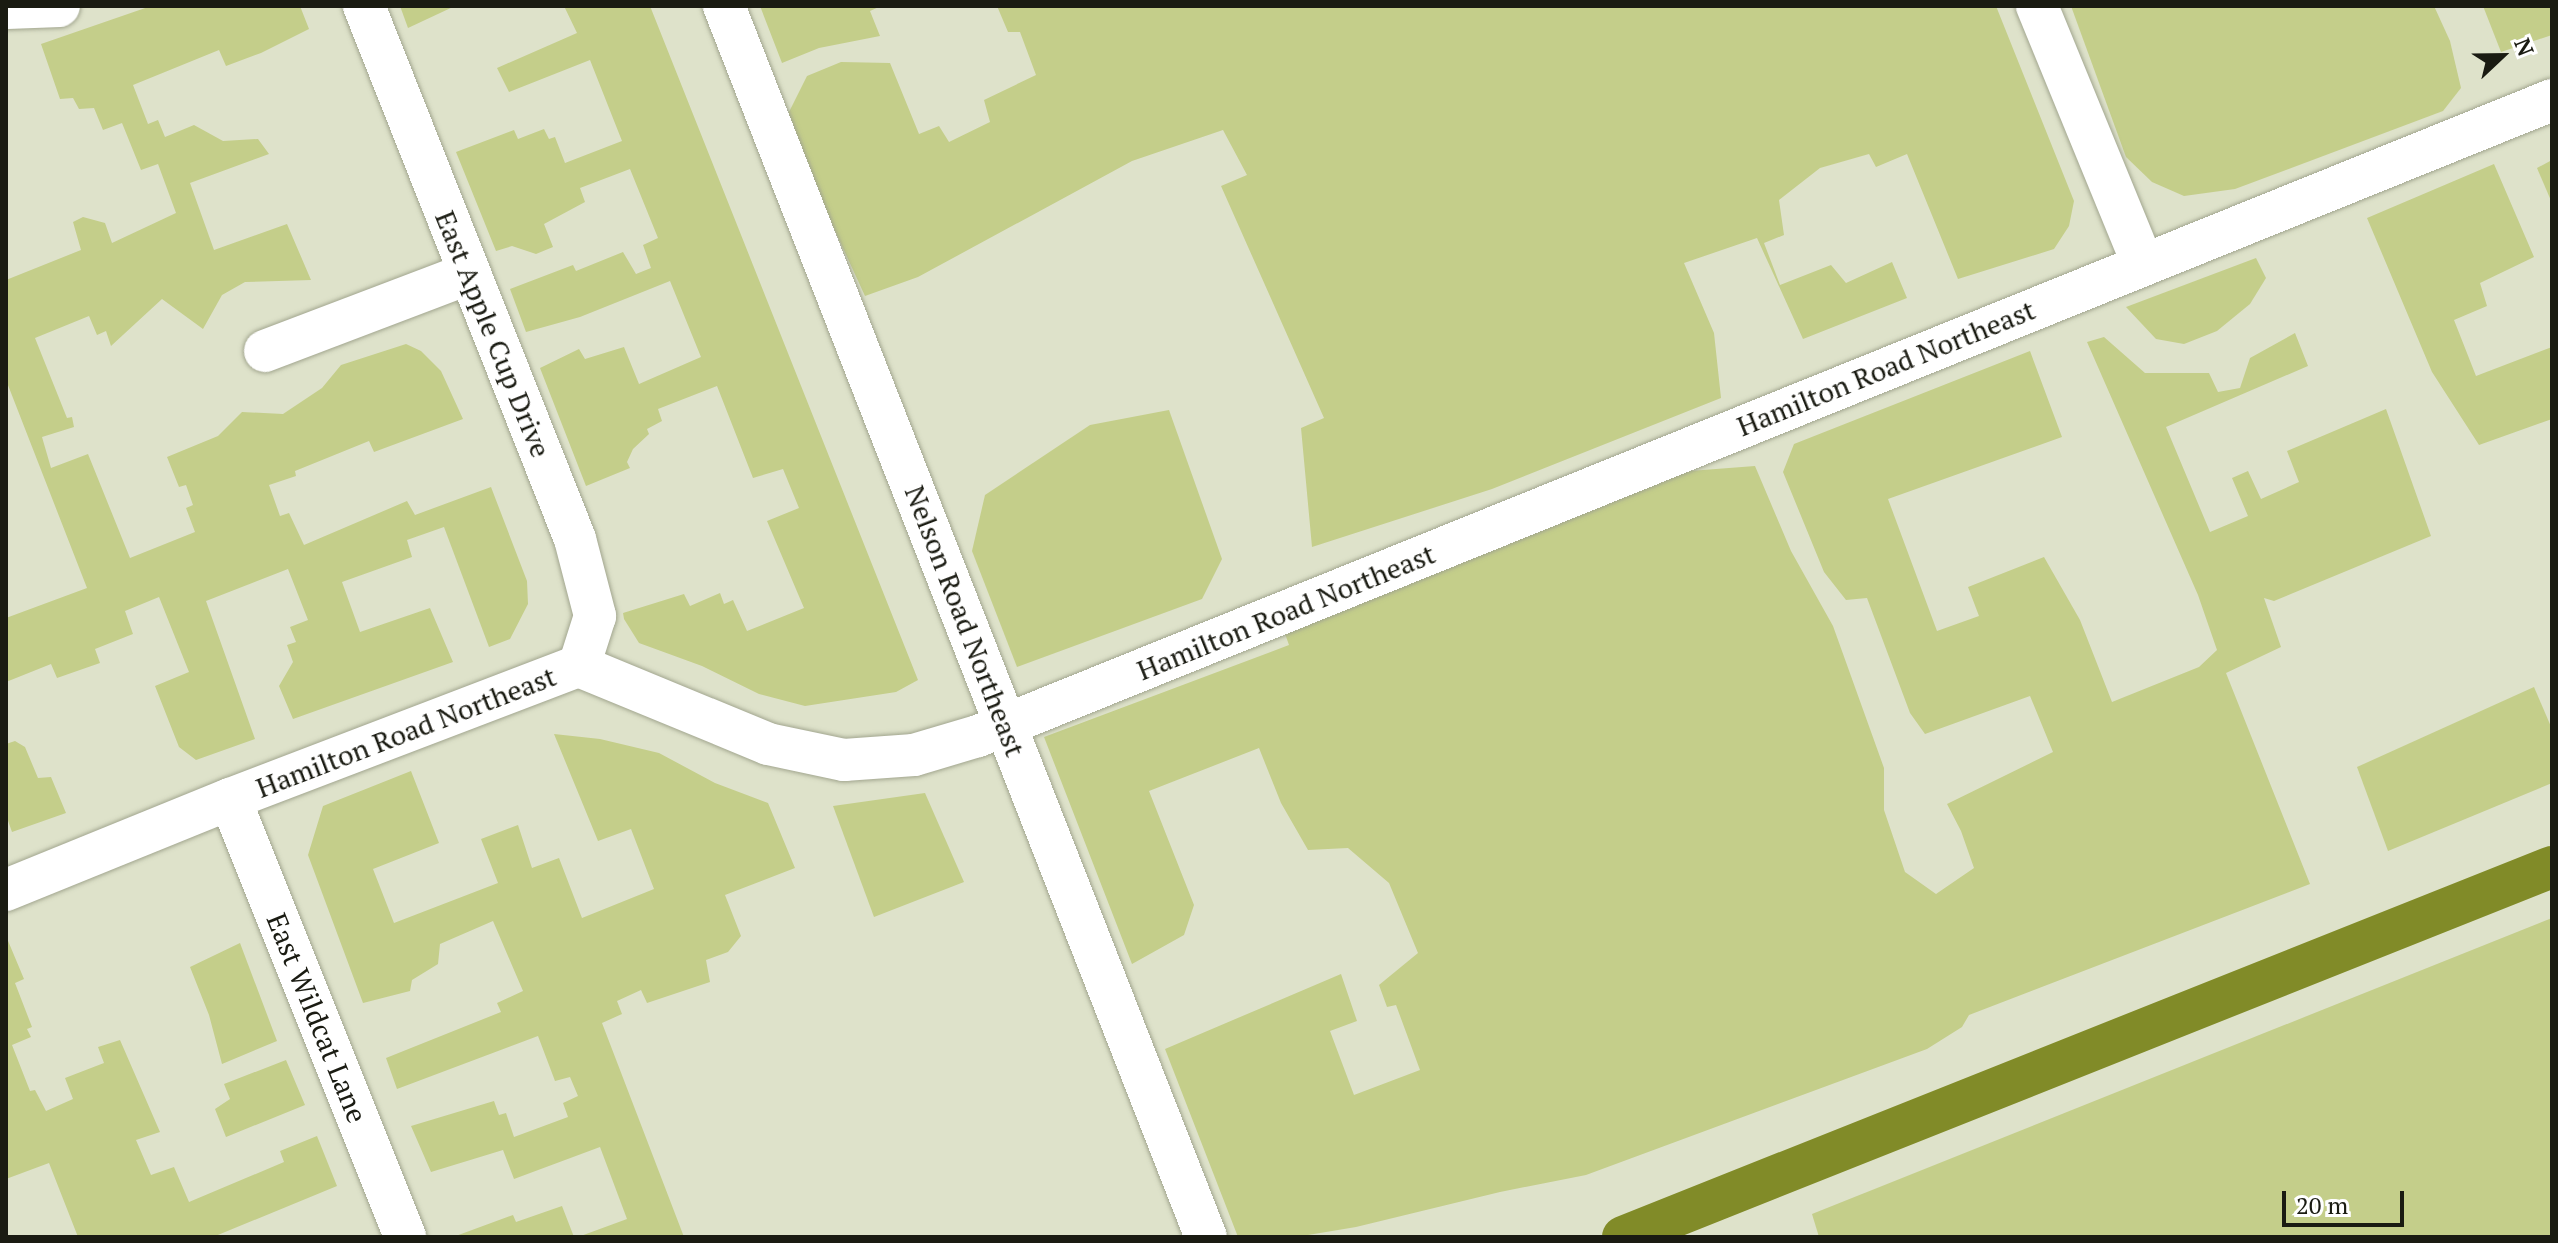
<!DOCTYPE html>
<html>
<head>
<meta charset="utf-8">
<style>
  body { margin:0 }
  #map { position:relative; width:2558px; height:1243px; overflow:hidden; background:#dee2ca; font-family:"PT Serif",serif }
  div>[style] { position:absolute }
  .green>* { inset:0; background:#c4ce8a }
  .canal>* { height:42px; margin:-21px; padding:0 21px; transform-origin:21px; border-radius:21px; background:#818b28 }
  .roads { filter:drop-shadow(0 0 2px #a2a68f) drop-shadow(0 0 2px #a2a68f) }
  .minor>* { height:42px; margin:-21px; padding:0 21px; transform-origin:21px; border-radius:21px; background:#fff }
  span { translate:-50% -50%; white-space:nowrap; text-align:center; line-height:1.15; -webkit-text-stroke:6px #fff; paint-order:stroke }
  .street-label { font-size:28px; color:#1a1b12 }
  .frame { position:absolute; inset:0; border:8px solid #1a1b12; pointer-events:none }
  .north { position:absolute; left:2462px; top:16px; width:80px; height:80px; -webkit-text-stroke:6px #fff; paint-order:stroke; rotate:68deg; font-size:22px; font-weight:700; line-height:32px; text-align:center; color:#1a1b12 }
  .north::after { content:''; display:block; margin:auto; width:28px; height:36px; background:#1a1b12; clip-path:polygon(50% 0,100% 100%,50% 72%,0 100%) }
  .scale { position:absolute; left:2282px; top:1191px; width:122px; height:36px; box-sizing:border-box; border:4px solid #1a1b12; border-top:0; padding-left:10px; font-size:24px; line-height:28px; white-space:nowrap; color:#1a1b12; -webkit-text-stroke:6px #fff; paint-order:stroke }
</style>
</head>
<body>
<div id="map">
  <div class="green">
    <div style="clip-path:polygon(151px 6px,300px 6px,309px 29px,261px 53px,226px 66px,219px 50px,133px 85px,148px 124px,158px 120px,165px 137px,194px 125px,223px 141px,258px 139px,269px 154px,190px 183px,214px 250px,287px 224px,311px 280px,245px 282px,222px 295px,203px 329px,162px 299px,111px 346px,106px 331px,97px 335px,89px 316px,35px 338px,67px 418px,72px 417px,74px 427px,42px 437px,51px 468px,88px 454px,130px 558px,195px 532px,186px 508px,193px 505px,186px 485px,179px 487px,167px 457px,218px 436px,242px 412px,283px 414px,322px 388px,341px 365px,406px 344px,421px 351px,441px 371px,463px 419px,374px 452px,369px 441px,295px 471px,296px 476px,269px 485px,280px 516px,289px 513px,304px 545px,407px 501px,415px 515px,491px 487px,527px 581px,528px 604px,510px 639px,489px 647px,444px 527px,407px 540px,412px 557px,342px 582px,360px 632px,430px 608px,453px 662px,293px 719px,279px 686px,293px 662px,287px 645px,296px 642px,290px 627px,308px 620px,288px 569px,206px 601px,255px 739px,196px 760px,179px 747px,155px 686px,189px 672px,159px 597px,125px 611px,133px 634px,95px 649px,100px 663px,57px 678px,51px 664px,6px 682px,6px 618px,87px 588px,6px 380px,6px 280px,81px 250px,73px 222px,83px 217px,105px 223px,112px 243px,176px 213px,158px 164px,141px 170px,122px 123px,103px 130px,94px 108px,79px 109px,73px 98px,60px 99px,41px 44px)"></div>
    <div style="clip-path:polygon(400px 6px,455px 6px,408px 28px)"></div>
    <div style="clip-path:polygon(564px 6px,650px 6px,918px 680px,896px 692px,805px 706px,759px 694px,702px 666px,639px 643px,624px 619px,623px 613px,684px 594px,690px 606px,720px 593px,724px 604px,733px 600px,747px 631px,804px 608px,767px 521px,799px 508px,783px 469px,753px 478px,717px 386px,658px 409px,662px 421px,647px 429px,649px 434px,633px 449px,627px 462px,630px 468px,586px 486px,540px 368px,579px 349px,585px 359px,624px 347px,639px 384px,701px 357px,670px 281px,580px 317px,526px 332px,510px 289px,573px 265px,576px 271px,623px 252px,636px 274px,651px 268px,643px 245px,658px 238px,630px 169px,580px 188px,585px 202px,544px 224px,553px 247px,536px 254px,512px 246px,496px 251px,456px 152px,514px 130px,518px 139px,544px 129px,549px 139px,555px 137px,565px 163px,622px 141px,590px 60px,509px 92px,497px 68px,577px 33px)"></div>
    <div style="clip-path:polygon(760px 6px,881px 6px,870px 11px,880px 36px,819px 48px,782px 63px)"></div>
    <div style="clip-path:polygon(997px 6px,1996px 6px,2074px 201px,2069px 226px,2054px 249px,1958px 279px,1907px 154px,1876px 167px,1869px 154px,1820px 168px,1779px 200px,1784px 235px,1764px 243px,1780px 285px,1831px 265px,1846px 283px,1892px 262px,1907px 298px,1803px 339px,1757px 238px,1684px 263px,1714px 333px,1721px 398px,1492px 489px,1312px 547px,1301px 428px,1324px 418px,1221px 186px,1247px 175px,1223px 130px,1132px 161px,918px 277px,865px 296px,830px 220px,788px 114px,807px 76px,841px 62px,890px 63px,919px 134px,939px 126px,949px 142px,990px 122px,984px 100px,1036px 75px,1020px 32px,1008px 32px)"></div>
    <div style="clip-path:polygon(2071px 6px,2434px 6px,2450px 41px,2461px 88px,2443px 111px,2235px 189px,2184px 196px,2152px 182px,2126px 157px)"></div>
    <div style="clip-path:polygon(2483px 6px,2552px 6px,2552px 35px,2501px 52px)"></div>
    <div style="clip-path:polygon(2552px 160px,2552px 203px,2537px 168px)"></div>
    <div style="clip-path:polygon(2494px 164px,2534px 257px,2480px 283px,2487px 306px,2454px 320px,2476px 376px,2552px 347px,2552px 419px,2479px 445px,2432px 372px,2367px 218px)"></div>
    <div style="clip-path:polygon(2256px 258px,2266px 278px,2250px 304px,2217px 331px,2184px 344px,2156px 339px,2126px 307px)"></div>
    <div style="clip-path:polygon(2295px 333px,2308px 366px,2166px 427px,2210px 532px,2248px 516px,2232px 478px,2248px 471px,2261px 499px,2299px 482px,2287px 451px,2386px 409px,2431px 536px,2274px 601px,2264px 598px,2281px 647px,2226px 673px,2310px 884px,1969px 1015px,1962px 1027px,1927px 1049px,1586px 1175px,1500px 1192px,1356px 1227px,1296px 1237px,1238px 1237px,1165px 1049px,1341px 974px,1357px 1021px,1330px 1031px,1354px 1095px,1420px 1070px,1396px 1005px,1387px 1007px,1379px 985px,1418px 953px,1389px 883px,1348px 848px,1308px 850px,1281px 803px,1259px 748px,1149px 791px,1194px 905px,1184px 935px,1132px 964px,1044px 737px,1289px 645px,1284px 631px,1677px 472px,1755px 466px,1791px 551px,1833px 626px,1884px 768px,1884px 810px,1905px 872px,1936px 894px,1974px 868px,1961px 831px,1947px 804px,2053px 752px,2030px 696px,1925px 734px,1910px 713px,1867px 598px,1846px 600px,1824px 572px,1783px 472px,1794px 444px,2030px 351px,2062px 437px,1888px 499px,1937px 631px,1979px 616px,1968px 587px,2044px 557px,2080px 620px,2112px 702px,2199px 667px,2217px 650px,2198px 595px,2087px 342px,2104px 337px,2145px 373px,2209px 373px,2218px 392px,2240px 388px,2250px 358px)"></div>
    <div style="clip-path:polygon(1169px 410px,1222px 559px,1202px 599px,1017px 667px,972px 551px,985px 495px,1090px 425px)"></div>
    <div style="clip-path:polygon(2534px 687px,2552px 729px,2552px 783px,2388px 851px,2357px 767px)"></div>
    <div style="clip-path:polygon(554px 734px,600px 739px,659px 753px,715px 783px,768px 803px,795px 868px,725px 895px,741px 936px,728px 952px,706px 960px,710px 982px,647px 1003px,641px 990px,617px 1001px,622px 1014px,602px 1023px,684px 1237px,578px 1237px,627px 1219px,600px 1147px,514px 1179px,503px 1150px,431px 1172px,411px 1126px,494px 1101px,499px 1115px,506px 1113px,514px 1137px,568px 1117px,563px 1103px,578px 1096px,570px 1077px,555px 1081px,538px 1036px,397px 1089px,386px 1058px,501px 1012px,497px 1003px,523px 991px,493px 921px,440px 944px,438px 964px,412px 980px,410px 991px,363px 1003px,308px 855px,323px 806px,411px 771px,439px 843px,373px 869px,394px 923px,498px 883px,481px 839px,518px 825px,532px 868px,559px 858px,582px 918px,654px 889px,631px 829px,598px 841px)"></div>
    <div style="clip-path:polygon(15px 741px,25px 747px,38px 778px,51px 777px,66px 813px,12px 832px,6px 815px,6px 744px)"></div>
    <div style="clip-path:polygon(925px 793px,964px 882px,874px 917px,833px 806px)"></div>
    <div style="clip-path:polygon(2552px 918px,2552px 1237px,1819px 1237px,1812px 1214px)"></div>
    <div style="clip-path:polygon(6px 936px,24px 979px,15px 983px,32px 1027px,27px 1029px,31px 1037px,12px 1045px,30px 1091px,35px 1090px,46px 1111px,73px 1099px,65px 1078px,104px 1063px,98px 1047px,120px 1040px,160px 1132px,136px 1140px,151px 1175px,174px 1167px,189px 1202px,284px 1162px,280px 1151px,317px 1136px,337px 1186px,213px 1237px,78px 1237px,49px 1163px,6px 1179px)"></div>
    <div style="clip-path:polygon(240px 943px,277px 1041px,222px 1064px,209px 1015px,190px 967px)"></div>
    <div style="clip-path:polygon(286px 1060px,305px 1105px,226px 1137px,215px 1109px,230px 1099px,224px 1084px)"></div>
    <div style="clip-path:polygon(562px 1206px,574px 1237px,453px 1237px,513px 1215px,516px 1222px)"></div>
  </div>
  <div class="canal">
    <div style="left:1623px;top:1237px;width:1000px;rotate:-21.72deg"></div>
  </div>
  <div class="roads">
    <div class="minor">
      <div style="left:364px;top:6px;width:573px;rotate:68.4deg"></div>
      <div style="left:575px;top:539px;width:80px;rotate:75.4deg"></div>
      <div style="left:595px;top:616px;width:52px;rotate:107.7deg"></div>
      <div style="left:724px;top:6px;width:1322px;rotate:68.62deg"></div>
      <div style="left:2037px;top:6px;width:279px;rotate:67.7deg"></div>
      <div style="left:6px;top:8px;width:53px;rotate:-2.2deg"></div>
      <div style="left:265px;top:351px;width:217px;rotate:-20.8deg"></div>
      <div style="left:230px;top:799px;width:472px;rotate:68.2deg"></div>
      <div style="left:6px;top:890px;width:242px;rotate:-22.1deg"></div>
      <div style="left:230px;top:799px;width:373px;rotate:-20.9deg"></div>
      <div style="left:579px;top:666px;width:204px;rotate:22.4deg"></div>
      <div style="left:768px;top:744px;width:78px;rotate:11.9deg"></div>
      <div style="left:844px;top:760px;width:70px;rotate:-4.1deg"></div>
      <div style="left:914px;top:755px;width:67px;rotate:-16.5deg"></div>
      <div style="left:978px;top:736px;width:1698px;rotate:-22deg"></div>
    </div>
  </div>
  <div class="street-label">
    <span style="left:493px;top:334px;rotate:68deg">East Apple Cup Drive</span>
    <span style="left:1886px;top:368px;rotate:-22deg">Hamilton Road Northeast</span>
    <span style="left:1286px;top:612px;rotate:-22deg">Hamilton Road Northeast</span>
    <span style="left:965px;top:621px;rotate:69deg">Nelson Road Northeast</span>
    <span style="left:406px;top:732px;rotate:-21deg">Hamilton Road Northeast</span>
    <span style="left:317px;top:1018px;rotate:68deg">East Wildcat Lane</span>
  </div>
  <div class="frame"></div>
  <div class="north">N</div>
  <div class="scale">20 m</div>
</div>
</body>
</html>
